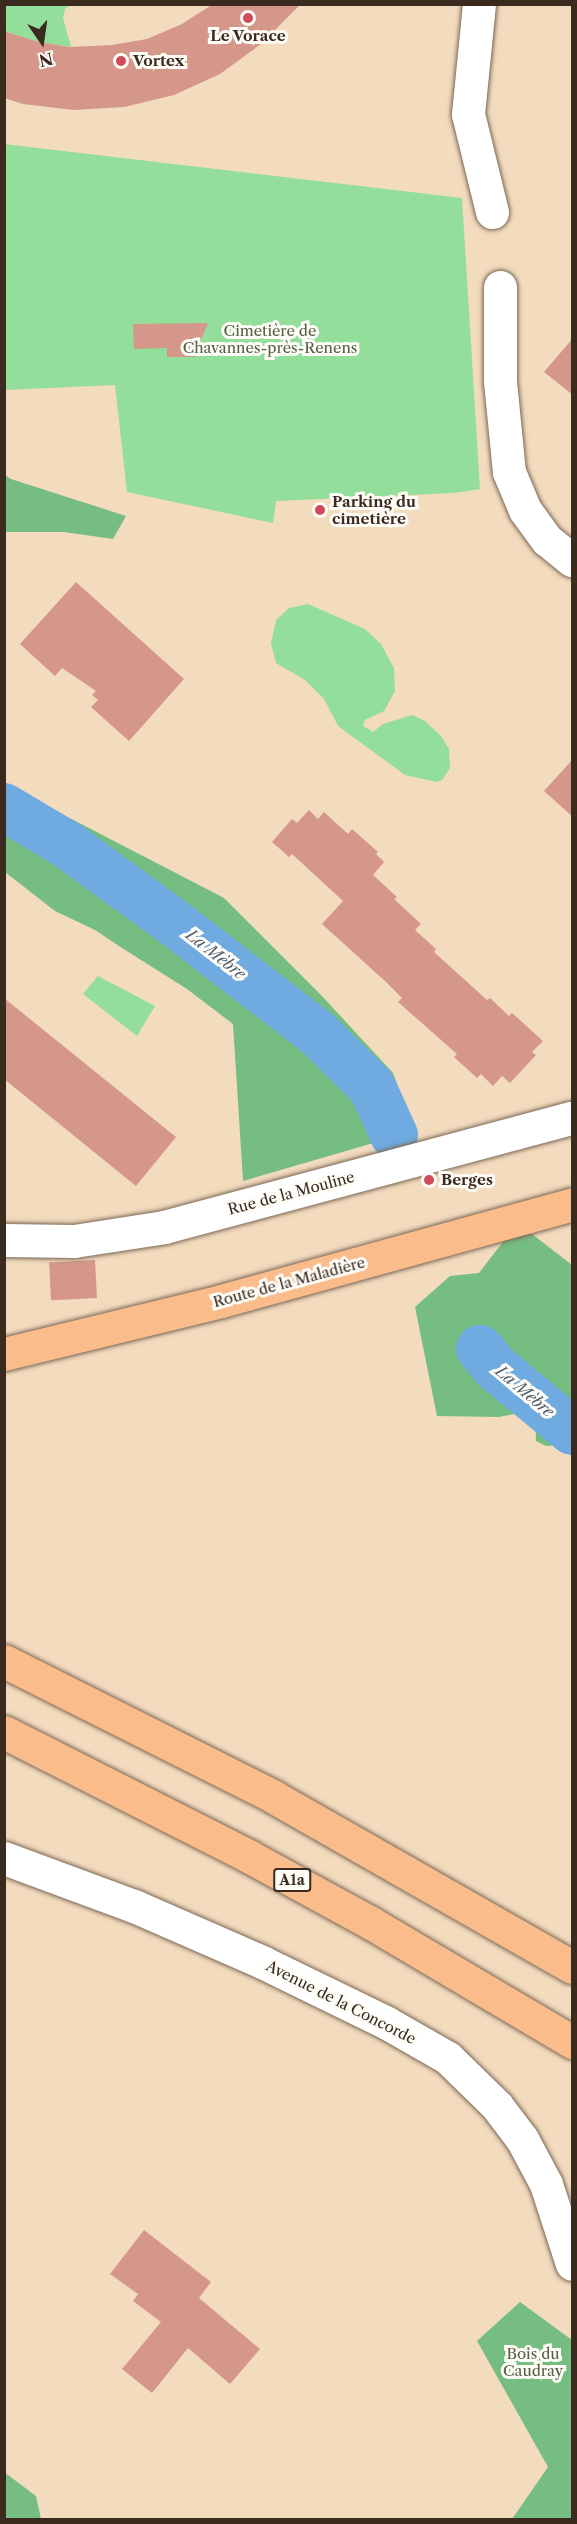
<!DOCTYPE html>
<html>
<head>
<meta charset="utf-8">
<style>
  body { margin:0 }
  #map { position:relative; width:577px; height:2524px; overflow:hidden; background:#f3dbbe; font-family:"Libre Caslon Text",serif }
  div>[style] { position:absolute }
  .green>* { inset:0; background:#93de9a }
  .forest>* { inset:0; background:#76bd82 }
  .river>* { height:48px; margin:-24px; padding:0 24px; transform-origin:24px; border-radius:24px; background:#6faae0 }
  .building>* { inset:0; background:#d4978a; transform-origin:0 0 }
  .roads { filter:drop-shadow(0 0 2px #7b6856) drop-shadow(0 0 2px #7b6856) }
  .minor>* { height:33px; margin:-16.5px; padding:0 16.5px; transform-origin:16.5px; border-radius:16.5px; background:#fff }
  .major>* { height:33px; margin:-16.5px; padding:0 16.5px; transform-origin:16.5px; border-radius:16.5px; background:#f9bc8a }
  .highway>* { height:33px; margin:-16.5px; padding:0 16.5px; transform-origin:16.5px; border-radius:16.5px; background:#f9bc8a }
  .dots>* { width:16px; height:16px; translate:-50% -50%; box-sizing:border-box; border:3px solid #fdfcf7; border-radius:50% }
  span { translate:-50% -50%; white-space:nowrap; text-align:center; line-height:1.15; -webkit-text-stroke:6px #fdfcf7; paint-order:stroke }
  .shield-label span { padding:2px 4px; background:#fdfcf7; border:2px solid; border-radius:4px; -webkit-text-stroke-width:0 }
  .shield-label { font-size:14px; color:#3b2a1e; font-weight:700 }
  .poi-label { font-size:15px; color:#3b2a1e; font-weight:700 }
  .left { translate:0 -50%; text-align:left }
  .park-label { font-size:15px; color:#556043 }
  .street-label { font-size:15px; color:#3b2a1e }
  .water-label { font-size:16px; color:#505d6c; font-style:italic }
  .frame { position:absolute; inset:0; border:6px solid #3b2a1e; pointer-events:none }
  .north { position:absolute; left:12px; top:12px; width:60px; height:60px; -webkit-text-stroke:4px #fdfcf7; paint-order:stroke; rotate:167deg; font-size:16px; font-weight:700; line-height:24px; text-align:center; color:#3b2a1e }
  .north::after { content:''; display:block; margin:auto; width:21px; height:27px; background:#3b2a1e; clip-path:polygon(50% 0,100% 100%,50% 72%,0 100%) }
</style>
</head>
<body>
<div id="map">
  <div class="green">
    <div style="clip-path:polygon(5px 5px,70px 5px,65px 9px,63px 18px,71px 47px,39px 42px,5px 31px)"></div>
    <div style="clip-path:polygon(4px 144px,462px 198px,480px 489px,454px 493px,276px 501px,273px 523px,127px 492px,115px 385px,5px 390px)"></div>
    <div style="clip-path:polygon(308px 604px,365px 629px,381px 644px,394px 668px,395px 691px,384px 711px,365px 720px,363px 726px,373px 732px,383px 724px,412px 715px,425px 721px,441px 736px,449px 749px,450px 768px,442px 780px,436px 782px,405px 775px,338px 726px,324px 699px,305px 680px,276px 663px,271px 643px,276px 620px,289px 608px)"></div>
    <div style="clip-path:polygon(98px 976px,155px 1006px,137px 1036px,83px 994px)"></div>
  </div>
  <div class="forest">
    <div style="clip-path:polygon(5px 475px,11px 479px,126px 516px,113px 539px,64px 532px,5px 532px)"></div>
    <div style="clip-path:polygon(4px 784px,224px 898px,322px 996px,393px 1073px,412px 1127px,401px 1135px,243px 1181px,233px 1024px,187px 989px,122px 948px,95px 930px,55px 911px,5px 872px)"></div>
    <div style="clip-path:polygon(509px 1234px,532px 1234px,572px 1265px,572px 1456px,561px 1445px,546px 1446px,536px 1441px,535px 1410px,499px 1417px,437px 1416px,415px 1307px,450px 1276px,479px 1273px)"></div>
    <div style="clip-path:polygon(520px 2302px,572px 2340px,572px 2519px,512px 2519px,548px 2467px,477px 2341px)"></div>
    <div style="clip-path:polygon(4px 2472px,36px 2496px,41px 2519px,5px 2519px)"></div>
  </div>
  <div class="river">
    <div style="left:4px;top:807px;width:72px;rotate:30.8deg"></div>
    <div style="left:66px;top:844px;width:137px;rotate:36.1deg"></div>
    <div style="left:177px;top:925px;width:177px;rotate:37.6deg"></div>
    <div style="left:317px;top:1033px;width:77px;rotate:44.5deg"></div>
    <div style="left:372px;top:1087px;width:53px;rotate:65.4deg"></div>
    <div style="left:480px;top:1349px;width:23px;rotate:50deg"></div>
    <div style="left:495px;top:1367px;width:100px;rotate:39.7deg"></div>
  </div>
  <div class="building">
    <div style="clip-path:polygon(213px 4px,301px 4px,261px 44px,220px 74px,174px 95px,124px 107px,74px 110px,23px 104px,4px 98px,4px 31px,39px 42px,70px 47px,112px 45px,147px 39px,182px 24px)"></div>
    <div style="clip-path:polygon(208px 323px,201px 340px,195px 345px,196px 357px,167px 357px,167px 348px,134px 349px,133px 324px)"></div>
    <div style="clip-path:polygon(573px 338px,573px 395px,544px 372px)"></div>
    <div style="clip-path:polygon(76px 582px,184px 679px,129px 741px,91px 707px,98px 700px,92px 695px,96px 691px,62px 668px,55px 676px,20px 644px)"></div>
    <div style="clip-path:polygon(573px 759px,573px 817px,544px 791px)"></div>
    <div style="clip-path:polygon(309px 810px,318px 819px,324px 812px,348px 834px,352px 829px,378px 852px,376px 854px,384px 862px,373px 875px,397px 897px,394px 899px,421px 924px,415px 930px,436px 949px,434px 952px,487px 1000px,490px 998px,509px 1016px,512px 1013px,543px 1041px,532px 1052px,536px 1055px,510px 1083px,502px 1076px,493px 1086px,481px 1074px,477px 1078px,454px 1057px,457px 1054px,398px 1002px,402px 998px,386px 982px,322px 924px,343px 901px,292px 854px,289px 857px,272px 842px,292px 819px,297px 823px)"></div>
    <div style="clip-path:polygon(4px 998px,176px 1137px,136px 1186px,4px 1079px)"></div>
    <div style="left:95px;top:1260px;width:38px;height:46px;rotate:87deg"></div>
    <div style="clip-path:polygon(144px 2230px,211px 2282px,199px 2298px,260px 2349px,230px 2384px,188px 2348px,152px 2393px,122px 2369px,161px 2322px,133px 2301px,138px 2294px,110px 2274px)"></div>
  </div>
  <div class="roads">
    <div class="minor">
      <div style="left:479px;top:4px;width:111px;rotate:95.7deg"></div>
      <div style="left:468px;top:114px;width:101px;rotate:76.2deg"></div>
      <div style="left:500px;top:287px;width:94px;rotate:90deg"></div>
      <div style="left:500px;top:381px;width:91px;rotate:84.4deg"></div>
      <div style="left:509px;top:472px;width:41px;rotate:67.2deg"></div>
      <div style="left:525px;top:510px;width:37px;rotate:54deg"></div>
      <div style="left:547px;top:540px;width:32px;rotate:39deg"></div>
      <div style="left:4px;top:1240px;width:70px;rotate:0.8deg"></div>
      <div style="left:74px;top:1241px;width:91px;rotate:-8.8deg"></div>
      <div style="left:164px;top:1227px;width:422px;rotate:-15deg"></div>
      <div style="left:4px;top:1858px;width:139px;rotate:20.3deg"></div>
      <div style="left:134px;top:1906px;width:140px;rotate:23.6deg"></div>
      <div style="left:262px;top:1962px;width:139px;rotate:26deg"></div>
      <div style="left:387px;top:2023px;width:70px;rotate:29.8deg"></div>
      <div style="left:448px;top:2058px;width:69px;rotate:44.4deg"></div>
      <div style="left:497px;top:2106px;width:41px;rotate:52.9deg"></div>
      <div style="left:522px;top:2139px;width:51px;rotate:61.9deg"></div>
      <div style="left:546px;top:2184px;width:84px;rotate:72deg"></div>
    </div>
    <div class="major">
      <div style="left:4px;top:1354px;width:223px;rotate:-13.7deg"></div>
      <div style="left:221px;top:1301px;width:364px;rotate:-15.4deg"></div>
    </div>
    <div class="highway">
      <div style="left:4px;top:1661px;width:302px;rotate:26.7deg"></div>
      <div style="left:274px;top:1797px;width:343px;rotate:29.7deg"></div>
      <div style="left:4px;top:1732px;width:276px;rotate:26.9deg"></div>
      <div style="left:250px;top:1857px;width:138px;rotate:28.6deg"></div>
      <div style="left:371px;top:1923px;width:234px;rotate:30.6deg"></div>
    </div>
  </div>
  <div class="dots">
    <div style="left:248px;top:18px;background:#d1495b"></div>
    <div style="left:121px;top:61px;background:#d1495b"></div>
    <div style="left:320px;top:510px;background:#d1495b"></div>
    <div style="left:429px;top:1180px;background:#d1495b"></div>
  </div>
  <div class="shield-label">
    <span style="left:292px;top:1880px">A1a</span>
  </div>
  <div class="poi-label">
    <span style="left:248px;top:36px">Le Vorace</span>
    <span class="left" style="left:133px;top:61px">Vortex</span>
    <span class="left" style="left:332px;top:510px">Parking du<br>cimetière</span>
    <span class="left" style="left:441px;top:1180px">Berges</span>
  </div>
  <div class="park-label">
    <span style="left:270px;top:339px">Cimetière de<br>Chavannes-près-Renens</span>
    <span style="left:533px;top:2362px">Bois du<br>Caudray</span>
  </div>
  <div class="street-label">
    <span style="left:291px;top:1193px;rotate:-15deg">Rue de la Mouline</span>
    <span style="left:289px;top:1282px;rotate:-15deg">Route de la Maladière</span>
    <span style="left:341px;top:2002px;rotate:27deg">Avenue de la Concorde</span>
  </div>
  <div class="water-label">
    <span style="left:216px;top:954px;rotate:38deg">La Mèbre</span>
    <span style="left:525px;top:1391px;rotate:40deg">La Mèbre</span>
  </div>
  <div class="frame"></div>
  <div class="north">N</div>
</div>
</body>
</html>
